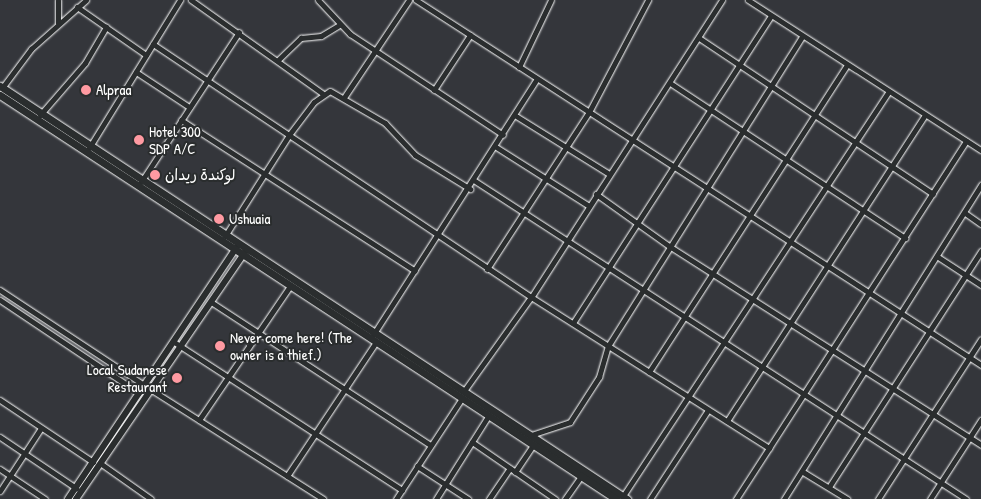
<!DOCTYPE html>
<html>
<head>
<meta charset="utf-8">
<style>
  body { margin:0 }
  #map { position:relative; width:981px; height:499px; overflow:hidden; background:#34363b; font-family:"Patrick Hand","Playpen Sans Arabic",sans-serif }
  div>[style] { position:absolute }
  .roads { filter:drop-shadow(0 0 1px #fff) drop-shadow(0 0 1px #fff) }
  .minor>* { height:5px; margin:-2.5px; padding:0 2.5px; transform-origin:2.5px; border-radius:2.5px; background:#2a2d2e }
  .tertiary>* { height:6px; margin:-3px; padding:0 3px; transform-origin:3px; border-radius:3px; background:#2a2d2e }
  .secondary>* { height:7px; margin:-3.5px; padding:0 3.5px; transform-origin:3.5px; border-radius:3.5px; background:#2a2d2e }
  .dots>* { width:14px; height:14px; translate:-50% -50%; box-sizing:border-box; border:2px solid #2a2d2e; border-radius:50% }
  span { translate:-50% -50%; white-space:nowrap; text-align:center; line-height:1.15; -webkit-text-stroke:4px #2a2d2e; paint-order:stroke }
  .poi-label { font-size:15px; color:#fff }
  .left { translate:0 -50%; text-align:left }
  .right { translate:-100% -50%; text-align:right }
</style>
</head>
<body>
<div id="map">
  <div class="roads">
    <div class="minor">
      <div style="left:191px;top:0;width:161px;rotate:35.4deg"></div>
      <div style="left:318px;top:0;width:47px;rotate:46.7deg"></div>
      <div style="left:350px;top:34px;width:183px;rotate:33.4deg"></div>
      <div style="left:416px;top:0;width:673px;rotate:32.86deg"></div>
      <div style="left:722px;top:0;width:353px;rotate:122.7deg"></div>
      <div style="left:531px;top:297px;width:282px;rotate:32.4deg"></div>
      <div style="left:769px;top:448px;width:61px;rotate:122.9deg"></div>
      <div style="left:748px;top:0;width:277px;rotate:32.8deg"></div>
      <div style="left:77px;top:7px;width:84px;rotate:34.8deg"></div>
      <div style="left:58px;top:23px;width:23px;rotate:-90deg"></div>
      <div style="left:699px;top:38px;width:281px;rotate:33.7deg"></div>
      <div style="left:153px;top:44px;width:455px;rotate:33.8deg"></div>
      <div style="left:531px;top:297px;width:115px;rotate:125.5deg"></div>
      <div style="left:278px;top:60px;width:32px;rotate:-44deg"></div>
      <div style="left:301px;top:38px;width:20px;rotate:-6deg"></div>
      <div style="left:321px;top:36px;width:21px;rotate:-31deg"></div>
      <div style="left:519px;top:67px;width:74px;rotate:-64.5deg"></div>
      <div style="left:136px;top:72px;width:64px;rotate:33.4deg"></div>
      <div style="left:670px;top:83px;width:282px;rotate:33.4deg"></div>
      <div style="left:2px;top:88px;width:49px;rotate:-53.4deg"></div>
      <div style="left:31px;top:49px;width:74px;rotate:-41.7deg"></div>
      <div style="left:434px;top:90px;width:66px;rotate:-56.8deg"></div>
      <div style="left:345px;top:96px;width:115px;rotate:-56.3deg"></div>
      <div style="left:40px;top:115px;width:69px;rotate:-49.1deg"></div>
      <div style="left:85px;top:63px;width:42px;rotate:-59.7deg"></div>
      <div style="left:516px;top:116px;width:110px;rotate:31.9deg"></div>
      <div style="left:181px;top:120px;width:278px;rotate:32.8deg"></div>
      <div style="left:496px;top:147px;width:110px;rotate:32.4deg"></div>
      <div style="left:89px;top:148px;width:174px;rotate:-58.4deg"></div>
      <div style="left:475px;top:181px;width:585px;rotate:32.93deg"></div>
      <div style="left:141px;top:182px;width:179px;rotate:-56.8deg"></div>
      <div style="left:596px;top:194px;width:90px;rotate:35.5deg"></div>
      <div style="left:669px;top:246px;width:370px;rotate:32.5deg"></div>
      <div style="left:965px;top:213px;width:19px;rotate:35deg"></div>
      <div style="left:225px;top:236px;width:120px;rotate:-57.6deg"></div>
      <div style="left:289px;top:135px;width:41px;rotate:-52.9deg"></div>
      <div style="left:314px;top:102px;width:19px;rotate:-35deg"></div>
      <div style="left:330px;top:91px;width:64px;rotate:30.2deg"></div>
      <div style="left:385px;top:123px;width:44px;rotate:46.8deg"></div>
      <div style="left:415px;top:155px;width:65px;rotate:31.7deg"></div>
      <div style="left:938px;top:257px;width:51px;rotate:33.1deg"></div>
      <div style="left:487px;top:269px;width:187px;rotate:-57deg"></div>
      <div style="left:589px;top:112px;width:127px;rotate:-62.2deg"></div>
      <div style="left:0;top:290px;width:173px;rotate:33.4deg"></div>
      <div style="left:0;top:300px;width:167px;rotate:33.8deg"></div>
      <div style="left:211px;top:302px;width:262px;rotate:33.1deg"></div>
      <div style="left:573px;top:323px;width:365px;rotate:-57.2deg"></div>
      <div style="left:373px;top:335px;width:304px;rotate:-57.4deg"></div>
      <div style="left:174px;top:342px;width:272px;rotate:33deg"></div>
      <div style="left:649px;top:372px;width:364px;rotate:-57.2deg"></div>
      <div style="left:150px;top:389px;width:205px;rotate:32.4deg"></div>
      <div style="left:0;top:400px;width:112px;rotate:33.7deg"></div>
      <div style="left:199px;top:420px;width:162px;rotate:-55.8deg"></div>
      <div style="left:727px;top:421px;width:363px;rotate:-57.1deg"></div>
      <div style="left:531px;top:435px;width:41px;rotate:-18.4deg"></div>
      <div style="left:570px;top:422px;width:54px;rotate:-57.2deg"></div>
      <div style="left:599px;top:377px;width:32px;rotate:-74deg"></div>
      <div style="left:608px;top:346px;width:365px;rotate:-57.9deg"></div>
      <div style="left:0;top:437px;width:92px;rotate:33.9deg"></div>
      <div style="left:472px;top:442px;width:101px;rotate:34.5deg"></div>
      <div style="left:769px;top:448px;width:365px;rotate:-57.3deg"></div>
      <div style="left:100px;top:463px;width:62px;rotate:35.2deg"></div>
      <div style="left:417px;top:466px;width:61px;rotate:32.9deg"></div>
      <div style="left:0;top:469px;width:54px;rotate:33.7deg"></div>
      <div style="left:515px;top:472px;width:32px;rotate:-56deg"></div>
      <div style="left:803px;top:472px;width:52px;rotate:31.5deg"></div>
      <div style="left:287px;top:476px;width:161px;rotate:-56.4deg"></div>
      <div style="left:829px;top:487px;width:281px;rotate:-57.2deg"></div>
      <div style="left:0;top:491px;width:75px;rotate:-56.9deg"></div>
      <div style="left:623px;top:496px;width:482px;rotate:-56.7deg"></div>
      <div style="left:396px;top:499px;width:121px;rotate:-56.8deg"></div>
      <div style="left:436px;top:499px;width:99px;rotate:-57.8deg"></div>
      <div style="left:489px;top:499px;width:37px;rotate:-56deg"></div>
      <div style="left:565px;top:499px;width:28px;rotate:-55deg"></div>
      <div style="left:650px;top:499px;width:106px;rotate:-56.9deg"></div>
      <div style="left:784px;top:499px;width:371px;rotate:-57.9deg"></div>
      <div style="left:878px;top:499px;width:190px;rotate:-57.2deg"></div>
      <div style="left:930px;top:499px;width:94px;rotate:-57.2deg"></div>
    </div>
    <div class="tertiary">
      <div style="left:68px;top:499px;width:303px;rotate:-56.2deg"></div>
      <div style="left:76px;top:499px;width:301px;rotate:-55.6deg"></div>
    </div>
    <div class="secondary">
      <div style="left:0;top:86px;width:751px;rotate:33.37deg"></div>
      <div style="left:0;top:95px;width:737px;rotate:33.26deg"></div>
    </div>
  </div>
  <div class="dots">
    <div style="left:86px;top:90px;background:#ff9aa2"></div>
    <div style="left:139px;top:140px;background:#ff9aa2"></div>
    <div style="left:155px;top:175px;background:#ff9aa2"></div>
    <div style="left:219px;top:219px;background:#ff9aa2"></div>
    <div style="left:220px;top:346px;background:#ff9aa2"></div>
    <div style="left:177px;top:378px;background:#ff9aa2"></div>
  </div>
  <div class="poi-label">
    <span class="left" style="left:96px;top:90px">Alpraa</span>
    <span class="left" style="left:149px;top:140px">Hotel 300<br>SDP A/C</span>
    <span class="left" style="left:165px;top:175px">لوكندة ريدان</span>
    <span class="left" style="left:229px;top:219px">Ushuaia</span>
    <span class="left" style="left:230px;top:346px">Never come here! (The<br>owner is a thief.)</span>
    <span class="right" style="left:167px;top:378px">Local Sudanese<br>Restaurant</span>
  </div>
</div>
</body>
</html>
